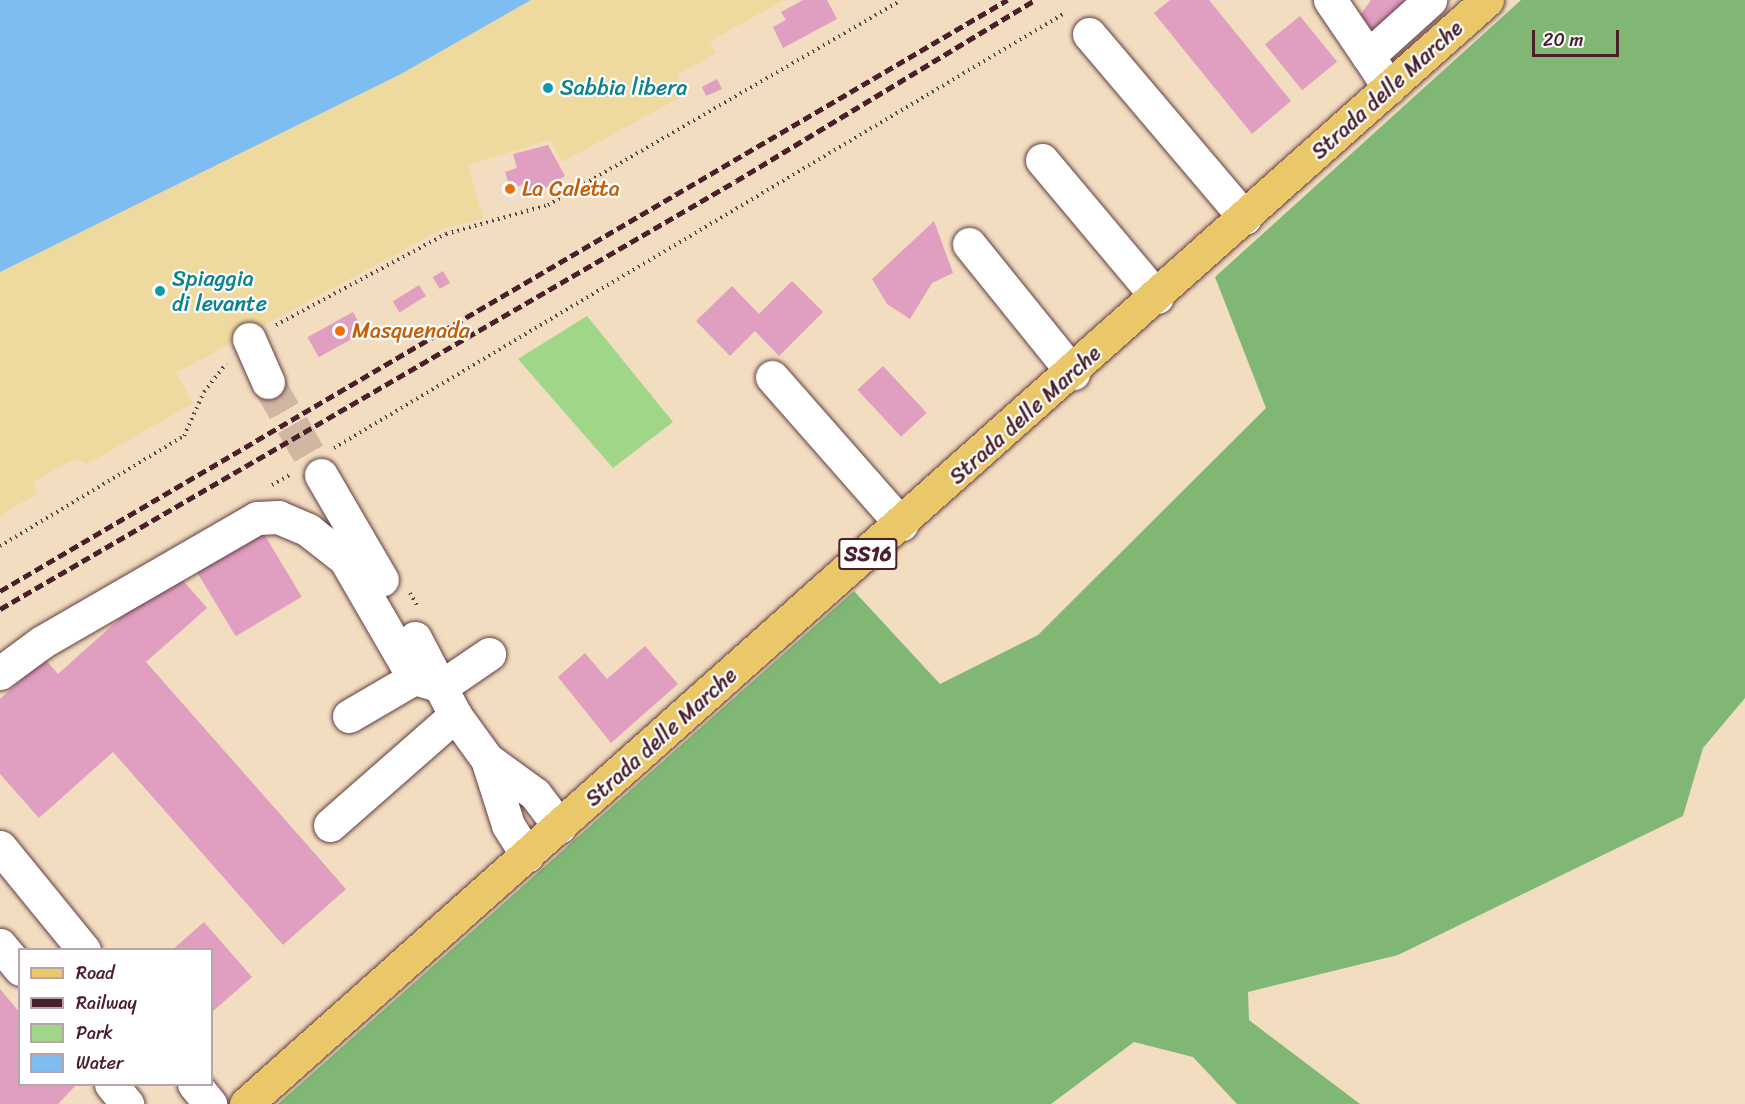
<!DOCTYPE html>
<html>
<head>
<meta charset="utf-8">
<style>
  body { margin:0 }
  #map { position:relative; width:1745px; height:1104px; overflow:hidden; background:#f2ddc0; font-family:Sriracha,sans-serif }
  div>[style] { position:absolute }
  .green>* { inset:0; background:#a0d688 }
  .forest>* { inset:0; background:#80b774 }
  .sand>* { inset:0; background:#eeda9e }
  .water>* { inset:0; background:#7ebdf2 }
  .building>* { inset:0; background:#e09ec0; transform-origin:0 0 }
  .minor-tunnel>* { height:33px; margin-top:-16.5px; transform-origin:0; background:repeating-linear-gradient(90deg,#d0b7a2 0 33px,transparent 0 49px) }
  .path>* { height:4px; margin-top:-2px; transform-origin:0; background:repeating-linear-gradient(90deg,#633c41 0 1.5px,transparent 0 6px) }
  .roads { filter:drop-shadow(0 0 2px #633c41) drop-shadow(0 0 2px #633c41) }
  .minor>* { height:33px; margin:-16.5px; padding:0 16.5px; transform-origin:16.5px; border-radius:16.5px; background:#fff }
  .major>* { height:33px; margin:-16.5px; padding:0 16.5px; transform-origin:16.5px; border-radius:16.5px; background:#eac769 }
  .rail>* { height:4.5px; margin-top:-2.25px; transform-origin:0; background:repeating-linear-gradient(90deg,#4a1f2b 0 9px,transparent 0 13.5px) }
  .dots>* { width:16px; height:16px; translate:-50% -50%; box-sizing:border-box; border:3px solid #fff; border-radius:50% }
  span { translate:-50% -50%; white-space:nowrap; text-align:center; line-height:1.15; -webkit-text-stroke:4.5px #fff; paint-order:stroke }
  .shield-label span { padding:2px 4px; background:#fff; border:2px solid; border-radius:4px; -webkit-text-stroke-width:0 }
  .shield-label { font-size:21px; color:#4a1f2b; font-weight:700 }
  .culture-label { font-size:22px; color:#0d838f }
  .left { translate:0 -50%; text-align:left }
  .street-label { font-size:22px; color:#4a1f2b }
  .food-label { font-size:22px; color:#c56008 }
  .legend { position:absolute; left:18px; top:948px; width:195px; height:138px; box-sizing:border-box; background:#fff; border:2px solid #b7a5aa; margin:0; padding:8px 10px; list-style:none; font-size:18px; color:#4a1f2b }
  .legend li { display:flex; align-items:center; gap:12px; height:30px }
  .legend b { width:30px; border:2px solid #b7a5aa }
  .scale { position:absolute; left:1532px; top:30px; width:87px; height:27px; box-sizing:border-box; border:3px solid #4a1f2b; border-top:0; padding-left:8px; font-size:18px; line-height:21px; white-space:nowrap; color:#4a1f2b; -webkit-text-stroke:4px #fff; paint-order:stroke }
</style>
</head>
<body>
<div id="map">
  <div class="green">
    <div style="clip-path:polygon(587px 316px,673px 422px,613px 468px,518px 359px)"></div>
  </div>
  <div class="forest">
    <div style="clip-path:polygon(1521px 0,1745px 0,1745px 698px,1703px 748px,1683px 816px,1398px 955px,1248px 992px,1249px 1020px,1360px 1104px,1237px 1104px,1193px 1057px,1134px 1042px,1051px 1104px,278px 1104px,854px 591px,940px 684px,1038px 635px,1266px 408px,1215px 277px)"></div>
  </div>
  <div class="sand">
    <div style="clip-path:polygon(531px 0,784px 0,710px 41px,716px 53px,677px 75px,681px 97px,562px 162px,550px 140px,468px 165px,483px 218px,442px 229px,176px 373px,193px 403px,87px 464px,74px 459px,34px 481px,38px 493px,0 516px,0 272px,401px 74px)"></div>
  </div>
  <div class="water">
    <div style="clip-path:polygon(0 0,531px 0,401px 74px,0 272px)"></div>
  </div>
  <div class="building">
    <div style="clip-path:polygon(803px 0,827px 0,837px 19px,783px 48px,773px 27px,786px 20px,781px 12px)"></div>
    <div style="clip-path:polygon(1170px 0,1209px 0,1291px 101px,1252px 134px,1154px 13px)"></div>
    <div style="clip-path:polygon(1371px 0,1411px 0,1373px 31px,1360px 15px)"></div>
    <div style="left:1300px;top:16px;width:59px;height:45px;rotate:51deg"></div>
    <div style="clip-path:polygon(717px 79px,722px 89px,706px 96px,702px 87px)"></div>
    <div style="clip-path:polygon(548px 145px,565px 176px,539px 192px,524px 195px,522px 185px,510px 189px,505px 172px,517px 168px,513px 154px)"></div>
    <div style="clip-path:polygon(934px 221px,953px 273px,932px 283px,910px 319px,887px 304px,872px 279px)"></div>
    <div style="left:443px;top:271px;width:14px;height:12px;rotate:60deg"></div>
    <div style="clip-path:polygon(792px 281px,823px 312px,779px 356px,755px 331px,730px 356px,696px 321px,732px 286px,759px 314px)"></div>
    <div style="left:419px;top:285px;width:13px;height:31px;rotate:58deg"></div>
    <div style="left:353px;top:312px;width:23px;height:52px;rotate:61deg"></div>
    <div style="left:883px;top:366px;width:64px;height:35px;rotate:47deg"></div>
    <div style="left:261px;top:529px;width:79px;height:77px;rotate:59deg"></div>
    <div style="clip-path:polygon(174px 570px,207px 608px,146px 662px,346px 889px,283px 945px,113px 752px,39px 818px,0 774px,0 699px,45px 659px,58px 674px)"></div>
    <div style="clip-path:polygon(645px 646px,678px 684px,611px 743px,558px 677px,585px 653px,607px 679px)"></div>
    <div style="clip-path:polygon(204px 922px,252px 977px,212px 1012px,212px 950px,172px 950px)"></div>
    <div style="clip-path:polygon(0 989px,20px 1013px,20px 1084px,77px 1084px,58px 1104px,0 1104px)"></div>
  </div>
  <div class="minor-tunnel">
    <div style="left:268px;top:382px;width:107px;rotate:60.3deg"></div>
  </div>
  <div class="path">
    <div style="left:276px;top:325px;width:193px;rotate:-28.2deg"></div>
    <div style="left:446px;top:234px;width:106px;rotate:-15.9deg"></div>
    <div style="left:548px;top:205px;width:408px;rotate:-30.1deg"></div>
    <div style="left:334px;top:448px;width:851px;rotate:-30.76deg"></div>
    <div style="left:272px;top:485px;width:22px;rotate:-30deg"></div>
    <div style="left:0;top:546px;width:214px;rotate:-30.9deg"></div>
    <div style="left:184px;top:436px;width:48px;rotate:-65.6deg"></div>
    <div style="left:204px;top:392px;width:36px;rotate:-52deg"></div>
    <div style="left:410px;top:593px;width:16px;rotate:60deg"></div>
  </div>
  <div class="roads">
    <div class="minor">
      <div style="left:1330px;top:0;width:68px;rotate:55.8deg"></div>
      <div style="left:1089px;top:34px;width:241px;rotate:49.7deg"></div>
      <div style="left:1389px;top:88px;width:38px;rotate:-123deg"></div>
      <div style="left:1368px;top:56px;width:84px;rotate:-42.1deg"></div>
      <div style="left:1042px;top:160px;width:179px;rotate:50deg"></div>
      <div style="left:969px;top:244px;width:166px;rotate:51.1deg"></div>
      <div style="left:249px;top:339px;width:47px;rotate:66.2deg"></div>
      <div style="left:772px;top:377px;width:196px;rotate:48.7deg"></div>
      <div style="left:321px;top:475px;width:121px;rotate:59.8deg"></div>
      <div style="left:415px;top:638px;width:87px;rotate:62.5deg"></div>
      <div style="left:455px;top:715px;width:54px;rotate:54deg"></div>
      <div style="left:487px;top:759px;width:69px;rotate:72.3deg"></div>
      <div style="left:508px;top:825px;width:36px;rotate:58deg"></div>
      <div style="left:0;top:673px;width:52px;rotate:-36.4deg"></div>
      <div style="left:42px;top:642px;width:248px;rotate:-30deg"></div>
      <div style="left:257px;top:518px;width:21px;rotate:-3deg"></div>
      <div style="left:278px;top:517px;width:33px;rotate:23deg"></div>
      <div style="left:308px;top:530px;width:47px;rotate:38.1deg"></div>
      <div style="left:345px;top:559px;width:138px;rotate:59.9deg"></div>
      <div style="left:442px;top:686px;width:57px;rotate:-34.2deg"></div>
      <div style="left:349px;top:716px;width:75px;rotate:-30.3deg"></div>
      <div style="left:414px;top:678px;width:22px;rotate:16deg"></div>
      <div style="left:487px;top:759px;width:59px;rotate:36.1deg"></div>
      <div style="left:535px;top:794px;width:41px;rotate:52.9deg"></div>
      <div style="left:330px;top:825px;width:167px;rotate:-41.3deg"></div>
      <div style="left:0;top:847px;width:133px;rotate:50.8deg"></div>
      <div style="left:0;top:945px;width:31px;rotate:50deg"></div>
      <div style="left:111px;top:1084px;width:26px;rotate:51deg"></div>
      <div style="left:194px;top:1084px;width:26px;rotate:51deg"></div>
    </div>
    <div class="major">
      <div style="left:246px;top:1104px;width:1661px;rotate:-41.66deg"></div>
    </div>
  </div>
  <div class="rail">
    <div style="left:0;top:591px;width:1168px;rotate:-30.41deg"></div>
    <div style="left:0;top:609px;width:851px;rotate:-30.18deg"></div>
    <div style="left:736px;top:181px;width:350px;rotate:-31.2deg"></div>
  </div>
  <div class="dots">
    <div style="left:548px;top:88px;background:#0f9aa8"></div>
    <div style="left:510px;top:189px;background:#e8710a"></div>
    <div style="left:160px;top:291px;background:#0f9aa8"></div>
    <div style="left:340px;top:331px;background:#e8710a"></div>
  </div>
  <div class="shield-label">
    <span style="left:868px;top:554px">SS16</span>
  </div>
  <div class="culture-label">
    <span class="left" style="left:560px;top:88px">Sabbia libera</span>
    <span class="left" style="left:172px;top:291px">Spiaggia<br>di levante</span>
  </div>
  <div class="street-label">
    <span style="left:1387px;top:90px;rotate:-42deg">Strada delle Marche</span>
    <span style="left:1025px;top:415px;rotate:-42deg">Strada delle Marche</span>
    <span style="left:661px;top:737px;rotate:-42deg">Strada delle Marche</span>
  </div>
  <div class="food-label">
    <span class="left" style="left:522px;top:189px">La Caletta</span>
    <span class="left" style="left:352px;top:331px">Masquenada</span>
  </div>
  <ul class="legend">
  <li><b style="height:8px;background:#eac769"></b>Road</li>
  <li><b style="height:8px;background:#4a1f2b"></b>Railway</li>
  <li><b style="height:16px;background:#a0d688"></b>Park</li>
  <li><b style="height:16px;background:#7ebdf2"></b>Water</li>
  </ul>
  <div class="scale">20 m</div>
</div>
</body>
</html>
